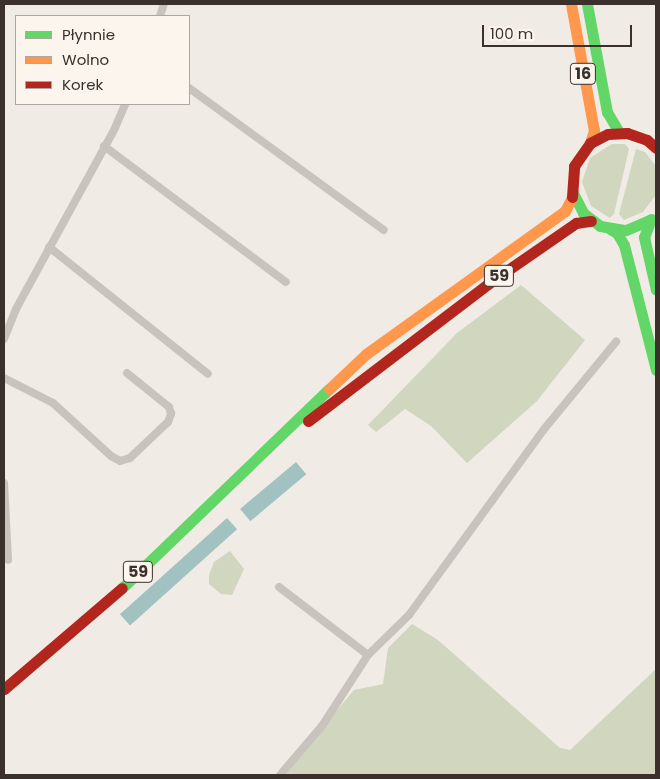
<!DOCTYPE html>
<html>
<head>
<meta charset="utf-8">
<style>
  body { margin:0 }
  #map { position:relative; width:660px; height:779px; overflow:hidden; background:#f0ebe5; font-family:Poppins,sans-serif }
  div>[style] { position:absolute }
  .green>* { inset:0; background:#d1d6bf }
  .water>* { inset:0; background:#a1c2c1; transform-origin:0 0 }
  .street>* { height:8px; margin:-4px; padding:0 4px; transform-origin:4px; border-radius:4px; background:#c9c3be }
  .fast>* { height:11px; margin:-5.5px; padding:0 5.5px; transform-origin:5.5px; border-radius:5.5px; background:#63d668 }
  .slow>* { height:11px; margin:-5.5px; padding:0 5.5px; transform-origin:5.5px; border-radius:5.5px; background:#ff974d }
  .jam>* { height:11px; margin:-5.5px; padding:0 5.5px; transform-origin:5.5px; border-radius:5.5px; background:#b3261e }
  span { translate:-50% -50%; white-space:nowrap; text-align:center; line-height:1.15; -webkit-text-stroke:4px #fbf5ee; paint-order:stroke }
  .shield-label span { padding:1px 4px; background:#fbf5ee; border:1px solid; border-radius:4px; -webkit-text-stroke-width:0 }
  .shield-label { font-size:16px; color:#3b302b; font-weight:700 }
  .frame { position:absolute; inset:0; border:5px solid #3b302b; pointer-events:none }
  .legend { position:absolute; left:15px; top:15px; width:175px; height:90px; box-sizing:border-box; background:#fbf5ee; border:1px solid #aea6a0; margin:0; padding:6px 9px; list-style:none; font-size:15px; color:#3b302b }
  .legend li { display:flex; align-items:center; gap:10px; height:25px }
  .legend b { width:25px; border:1px solid #aea6a0 }
  .scale { position:absolute; left:482px; top:25px; width:150px; height:22px; box-sizing:border-box; border:2px solid #3b302b; border-top:0; padding-left:6px; font-size:15px; line-height:18px; white-space:nowrap; color:#3b302b; -webkit-text-stroke:4px #fbf5ee; paint-order:stroke }
</style>
</head>
<body>
<div id="map">
  <div class="green">
    <div style="clip-path:polygon(612px 144px,625px 144px,629px 149px,614px 214px,610px 218px,591px 206px,582px 182px,590px 158px)"></div>
    <div style="clip-path:polygon(636px 149px,645px 152px,655px 165px,656px 195px,643px 212px,624px 220px,619px 214px)"></div>
    <div style="clip-path:polygon(521px 285px,585px 340px,537px 401px,467px 463px,431px 426px,405px 409px,376px 432px,368px 425px,457px 333px)"></div>
    <div style="clip-path:polygon(230px 551px,244px 569px,232px 595px,221px 594px,209px 584px,209px 575px,214px 562px)"></div>
    <div style="clip-path:polygon(412px 624px,438px 640px,560px 748px,570px 750px,656px 669px,656px 775px,282px 775px,354px 690px,383px 684px,388px 648px)"></div>
  </div>
  <div class="water">
    <div style="left:296px;top:462px;width:16px;height:73px;rotate:50deg"></div>
    <div style="left:227px;top:518px;width:15px;height:144px;rotate:48deg"></div>
  </div>
  <div class="street">
    <div style="left:160px;top:16px;width:13px;rotate:-72deg"></div>
    <div style="left:189px;top:88px;width:241px;rotate:36.1deg"></div>
    <div style="left:104px;top:146px;width:227px;rotate:36.8deg"></div>
    <div style="left:49px;top:247px;width:203px;rotate:38.6deg"></div>
    <div style="left:4px;top:339px;width:32px;rotate:-68deg"></div>
    <div style="left:16px;top:309px;width:206px;rotate:-61.3deg"></div>
    <div style="left:115px;top:128px;width:26px;rotate:-67deg"></div>
    <div style="left:4px;top:378px;width:55px;rotate:27deg"></div>
    <div style="left:53px;top:403px;width:79px;rotate:42.4deg"></div>
    <div style="left:111px;top:456px;width:10px;rotate:29deg"></div>
    <div style="left:120px;top:461px;width:10px;rotate:-17deg"></div>
    <div style="left:130px;top:458px;width:52px;rotate:-43.5deg"></div>
    <div style="left:168px;top:422px;width:9px;rotate:-69deg"></div>
    <div style="left:171px;top:414px;width:7px;rotate:-106deg"></div>
    <div style="left:169px;top:407px;width:54px;rotate:-141deg"></div>
    <div style="left:4px;top:483px;width:77px;rotate:87deg"></div>
    <div style="left:279px;top:587px;width:112px;rotate:37.4deg"></div>
    <div style="left:280px;top:775px;width:65px;rotate:-49.4deg"></div>
    <div style="left:322px;top:726px;width:85px;rotate:-57.1deg"></div>
    <div style="left:368px;top:655px;width:57px;rotate:-44.3deg"></div>
    <div style="left:409px;top:615px;width:231px;rotate:-54deg"></div>
    <div style="left:545px;top:428px;width:112px;rotate:-50.5deg"></div>
  </div>
  <div class="fast">
    <div style="left:587px;top:4px;width:110px;rotate:79.5deg"></div>
    <div style="left:607px;top:112px;width:23px;rotate:59deg"></div>
    <div style="left:573px;top:193px;width:22px;rotate:63deg"></div>
    <div style="left:583px;top:213px;width:21px;rotate:37deg"></div>
    <div style="left:600px;top:226px;width:26px;rotate:9deg"></div>
    <div style="left:626px;top:230px;width:26px;rotate:-23deg"></div>
    <div style="left:651px;top:219px;width:19px;rotate:111deg"></div>
    <div style="left:644px;top:237px;width:54px;rotate:77.2deg"></div>
    <div style="left:610px;top:229px;width:8px;rotate:30deg"></div>
    <div style="left:617px;top:233px;width:14px;rotate:60deg"></div>
    <div style="left:624px;top:245px;width:129px;rotate:75.6deg"></div>
    <div style="left:122px;top:588px;width:287px;rotate:-43.9deg"></div>
  </div>
  <div class="slow">
    <div style="left:571px;top:4px;width:128px;rotate:79.7deg"></div>
    <div style="left:594px;top:130px;width:14px;rotate:107deg"></div>
    <div style="left:329px;top:389px;width:51px;rotate:-43.4deg"></div>
    <div style="left:366px;top:354px;width:245px;rotate:-35.7deg"></div>
    <div style="left:565px;top:211px;width:16px;rotate:-63deg"></div>
  </div>
  <div class="jam">
    <div style="left:572px;top:197px;width:31px;rotate:-86deg"></div>
    <div style="left:574px;top:166px;width:28px;rotate:-55deg"></div>
    <div style="left:590px;top:143px;width:20px;rotate:-27deg"></div>
    <div style="left:608px;top:134px;width:19px;rotate:-3deg"></div>
    <div style="left:627px;top:133px;width:21px;rotate:19deg"></div>
    <div style="left:647px;top:140px;width:12px;rotate:42deg"></div>
    <div style="left:308px;top:421px;width:228px;rotate:-37.3deg"></div>
    <div style="left:489px;top:283px;width:106px;rotate:-34.6deg"></div>
    <div style="left:576px;top:223px;width:15px;rotate:-8deg"></div>
    <div style="left:4px;top:689px;width:155px;rotate:-40.6deg"></div>
  </div>
  <div class="shield-label">
    <span style="left:583px;top:74px">16</span>
    <span style="left:499px;top:276px">59</span>
    <span style="left:138px;top:572px">59</span>
  </div>
  <div class="frame"></div>
  <ul class="legend">
  <li><b style="height:6px;background:#63d668"></b>Płynnie</li>
  <li><b style="height:6px;background:#ff974d"></b>Wolno</li>
  <li><b style="height:6px;background:#b3261e"></b>Korek</li>
  </ul>
  <div class="scale">100 m</div>
</div>
</body>
</html>
